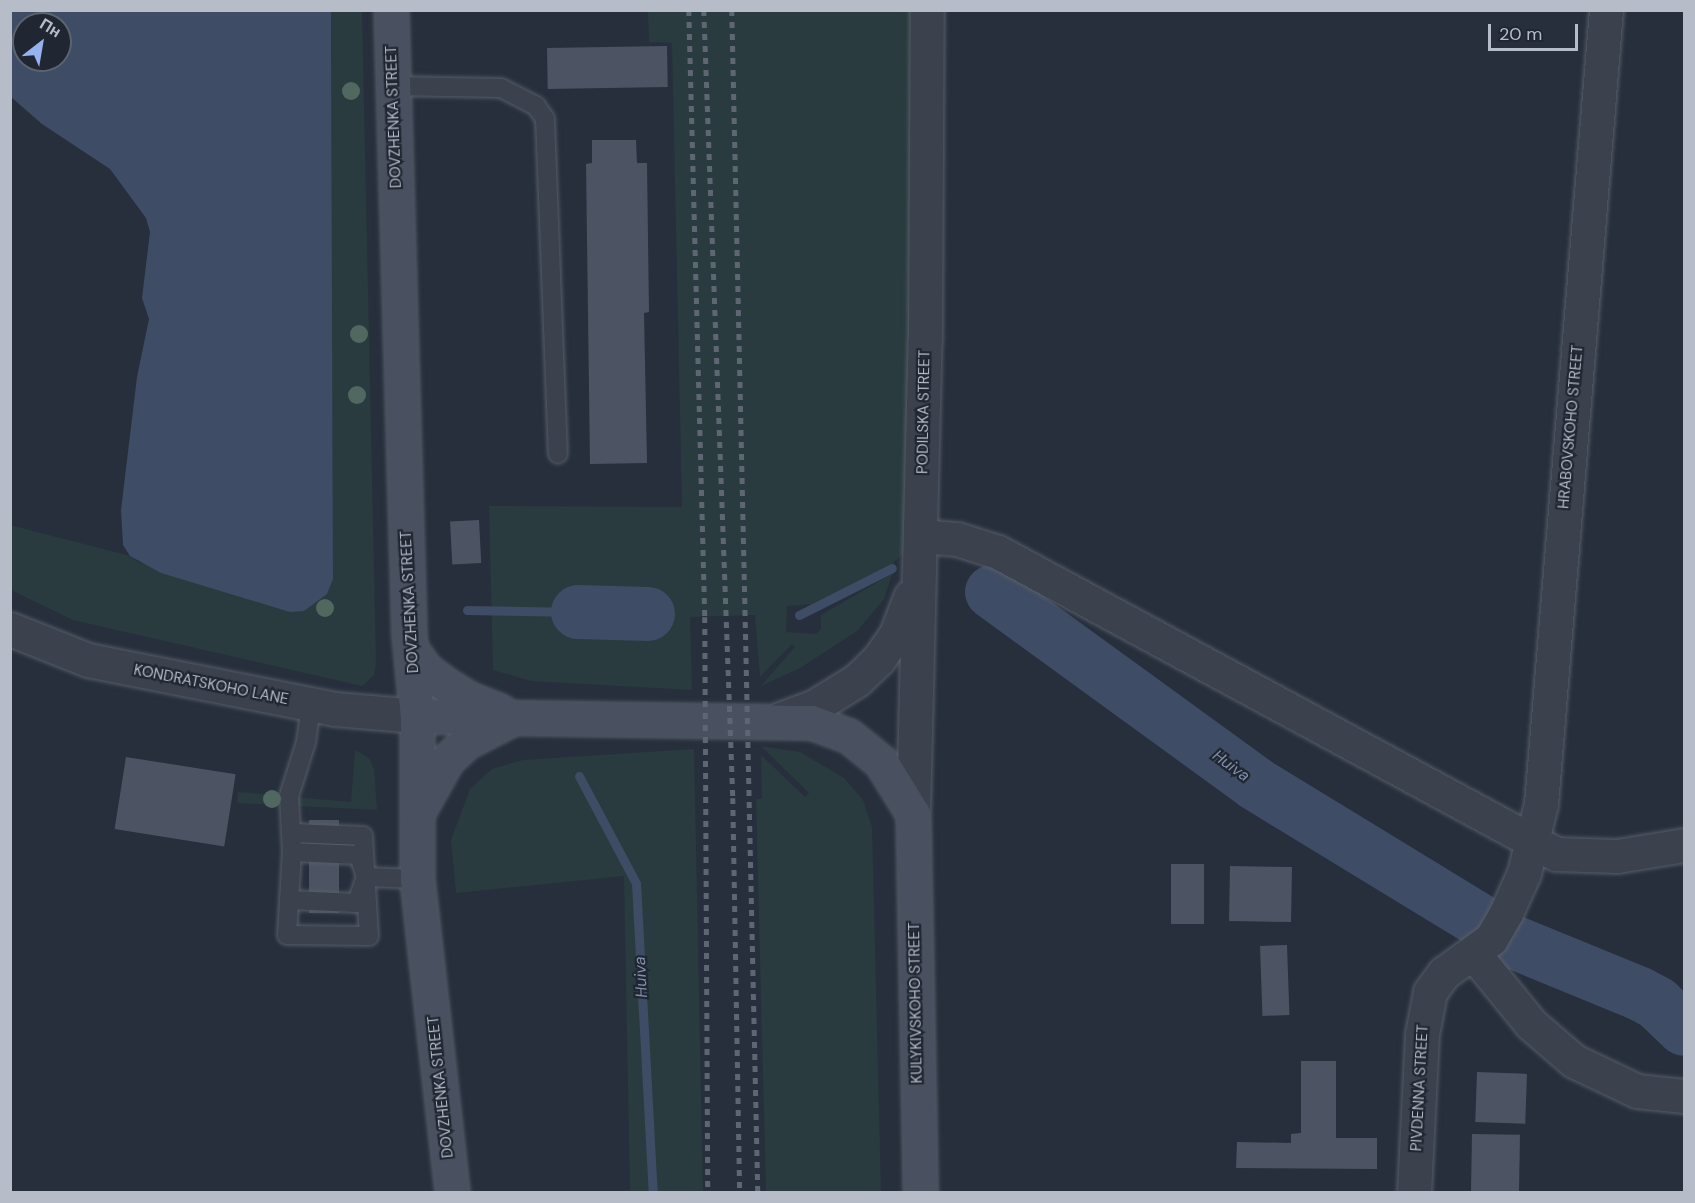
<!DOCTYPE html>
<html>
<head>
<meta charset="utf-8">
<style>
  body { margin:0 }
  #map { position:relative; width:1695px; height:1203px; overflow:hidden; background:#272f3d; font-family:"DM Sans",sans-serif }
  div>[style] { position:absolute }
  .green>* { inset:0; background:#293b3e }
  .water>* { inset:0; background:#3f4c65 }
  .stream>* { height:9px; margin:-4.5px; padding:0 4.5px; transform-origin:4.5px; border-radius:4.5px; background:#3f4c65 }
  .river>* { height:54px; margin:-27px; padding:0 27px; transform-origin:27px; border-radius:27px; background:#3f4c65 }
  .building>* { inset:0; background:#4c5463; transform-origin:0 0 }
  .roads { filter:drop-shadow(0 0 2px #565d68) drop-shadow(0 0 2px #565d68) }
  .lane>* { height:18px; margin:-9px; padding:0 9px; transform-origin:9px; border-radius:9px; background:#3b424e }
  .street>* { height:33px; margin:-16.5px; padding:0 16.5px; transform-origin:16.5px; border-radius:16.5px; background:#3b424e }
  .secondary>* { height:33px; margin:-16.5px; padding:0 16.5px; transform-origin:16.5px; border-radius:16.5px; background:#495160 }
  .rail>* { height:4.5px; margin-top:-2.25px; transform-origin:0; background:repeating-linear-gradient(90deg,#5e6674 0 6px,transparent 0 12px) }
  .trees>* { width:18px; height:18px; margin:-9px; border-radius:50%; background:#506860 }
  span { translate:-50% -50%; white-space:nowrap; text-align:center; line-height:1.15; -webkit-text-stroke:4.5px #202733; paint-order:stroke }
  .street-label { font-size:15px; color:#b7bdc8 }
  .water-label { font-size:16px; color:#8292ad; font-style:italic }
  .frame { position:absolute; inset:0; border:12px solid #b7bdc8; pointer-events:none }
  .north { position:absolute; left:12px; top:12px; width:60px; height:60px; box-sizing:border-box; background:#202733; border:2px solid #5c636f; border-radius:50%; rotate:31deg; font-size:16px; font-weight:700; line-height:24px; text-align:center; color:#b7bdc8 }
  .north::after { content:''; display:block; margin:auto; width:21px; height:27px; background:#96b3ef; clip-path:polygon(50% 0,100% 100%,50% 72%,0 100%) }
  .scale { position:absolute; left:1488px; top:24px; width:90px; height:27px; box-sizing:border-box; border:3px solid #b7bdc8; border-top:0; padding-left:8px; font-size:18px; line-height:21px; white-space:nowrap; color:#b7bdc8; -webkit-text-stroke:4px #202733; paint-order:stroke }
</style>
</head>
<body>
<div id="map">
  <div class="green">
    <div style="clip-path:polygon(331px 11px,362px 11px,376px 664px,374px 675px,362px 686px,73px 620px,11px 590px,10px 525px,130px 556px,140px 563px,333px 579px)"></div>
    <div style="clip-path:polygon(648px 11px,925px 11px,921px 536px,892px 564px,812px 604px,787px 606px,786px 632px,816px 634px,821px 629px,821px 615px,892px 574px,884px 599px,857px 631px,800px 668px,761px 686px,795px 647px,792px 644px,760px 677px,755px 615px,690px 617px,692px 690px,531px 681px,493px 670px,489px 506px,682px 507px,672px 43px,649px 42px)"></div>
    <div style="clip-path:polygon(761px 746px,800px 752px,844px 778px,863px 800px,872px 827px,881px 1192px,766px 1192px,756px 799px,762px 799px,761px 755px,805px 797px,809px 793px)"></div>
    <div style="clip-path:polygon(694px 749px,703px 1192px,630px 1192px,624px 876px,456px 893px,451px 840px,470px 789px,492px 769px,523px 760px)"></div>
    <div style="clip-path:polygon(355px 750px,369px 758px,374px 769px,377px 810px,237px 803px,238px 792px,351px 802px)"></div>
  </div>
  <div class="water">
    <div style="clip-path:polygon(evenodd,11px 10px,331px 11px,333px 579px,327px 594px,304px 611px,290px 612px,161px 573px,130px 556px,123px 545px,121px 510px,137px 377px,149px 319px,142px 298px,150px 232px,146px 218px,110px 169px,42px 124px,11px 97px,11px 10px,24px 24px,60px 24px,60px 60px,24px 60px,24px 24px)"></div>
  </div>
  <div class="stream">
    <div style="left:467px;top:610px;width:111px;rotate:1deg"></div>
    <div style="left:799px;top:615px;width:104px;rotate:-26.8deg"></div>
    <div style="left:579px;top:776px;width:121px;rotate:62deg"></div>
    <div style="left:636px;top:883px;width:309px;rotate:86.9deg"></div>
  </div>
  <div class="river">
    <div style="left:992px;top:592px;width:326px;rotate:36deg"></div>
    <div style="left:1256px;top:784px;width:265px;rotate:31.4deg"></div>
    <div style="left:578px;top:612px;width:70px;rotate:1.6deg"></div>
    <div style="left:1511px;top:941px;width:139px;rotate:22.3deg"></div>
    <div style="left:1640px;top:994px;width:19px;rotate:28deg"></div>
    <div style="left:1657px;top:1003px;width:37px;rotate:44deg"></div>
  </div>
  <div class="building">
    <div style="left:667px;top:46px;width:41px;height:120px;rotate:89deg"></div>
    <div style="clip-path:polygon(592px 140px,636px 140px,637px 163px,647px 163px,649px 312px,644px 313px,647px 463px,590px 464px,586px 164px,592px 163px)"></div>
    <div style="left:479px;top:520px;width:43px;height:29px;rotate:87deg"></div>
    <div style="left:126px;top:757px;width:111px;height:73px;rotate:9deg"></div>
    <div style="left:309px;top:820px;width:30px;height:93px"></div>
    <div style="left:1171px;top:864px;width:33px;height:60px"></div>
    <div style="left:1230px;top:866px;width:62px;height:55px;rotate:1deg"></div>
    <div style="left:1287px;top:945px;width:70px;height:27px;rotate:88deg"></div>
    <div style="clip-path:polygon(1301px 1061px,1336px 1061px,1336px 1138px,1377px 1138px,1377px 1169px,1236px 1168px,1237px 1142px,1291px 1143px,1291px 1134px,1301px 1133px)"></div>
    <div style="left:1477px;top:1072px;width:50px;height:50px;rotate:2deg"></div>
    <div style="left:1472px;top:1134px;width:48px;height:58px;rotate:1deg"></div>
  </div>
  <div class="roads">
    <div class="lane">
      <div style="left:393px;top:86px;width:108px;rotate:1.1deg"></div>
      <div style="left:501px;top:88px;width:39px;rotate:27deg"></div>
      <div style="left:536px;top:106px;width:16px;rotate:55deg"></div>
      <div style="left:545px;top:119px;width:335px;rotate:87.8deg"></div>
      <div style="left:292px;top:833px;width:71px;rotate:2.4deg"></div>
      <div style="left:363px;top:836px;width:100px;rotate:86.6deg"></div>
      <div style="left:369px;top:936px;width:82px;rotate:-179.3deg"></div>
      <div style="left:287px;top:935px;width:83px;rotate:-86.6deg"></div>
      <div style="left:292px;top:852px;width:56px;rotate:-93.1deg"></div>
      <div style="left:289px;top:796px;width:57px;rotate:-72.5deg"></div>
      <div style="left:306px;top:742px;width:37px;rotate:-82deg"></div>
      <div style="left:366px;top:877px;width:51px;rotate:2.2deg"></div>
      <div style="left:289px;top:900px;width:68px;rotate:2.5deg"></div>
      <div style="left:357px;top:903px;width:28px;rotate:-71deg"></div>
      <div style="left:366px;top:877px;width:23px;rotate:-108deg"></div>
      <div style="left:359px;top:855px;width:67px;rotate:-177.4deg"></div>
    </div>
    <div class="street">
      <div style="left:921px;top:536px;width:36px;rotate:5deg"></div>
      <div style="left:957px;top:539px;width:43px;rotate:17.6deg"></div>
      <div style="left:998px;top:552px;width:634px;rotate:28.42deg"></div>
      <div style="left:1556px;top:854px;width:61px;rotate:1.9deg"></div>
      <div style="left:1617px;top:856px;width:68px;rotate:-9.3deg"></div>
      <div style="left:10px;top:629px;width:84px;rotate:21.7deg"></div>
      <div style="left:88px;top:660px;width:252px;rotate:11.2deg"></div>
      <div style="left:335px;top:709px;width:82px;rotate:4.9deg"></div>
      <div style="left:780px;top:719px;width:37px;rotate:-20deg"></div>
      <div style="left:815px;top:706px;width:49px;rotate:-31.8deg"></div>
      <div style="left:857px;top:680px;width:29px;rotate:-44deg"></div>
      <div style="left:878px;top:660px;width:32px;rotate:-55deg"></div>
      <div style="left:896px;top:634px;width:40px;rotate:-69deg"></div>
      <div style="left:913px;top:814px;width:475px;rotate:-88.6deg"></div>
      <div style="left:925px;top:339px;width:329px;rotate:-89.7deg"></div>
      <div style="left:1474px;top:954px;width:90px;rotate:50.8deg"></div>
      <div style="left:1531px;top:1024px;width:57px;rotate:40.7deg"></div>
      <div style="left:1574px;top:1061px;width:70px;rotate:25.5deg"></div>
      <div style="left:1637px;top:1091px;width:47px;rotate:6.1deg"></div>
      <div style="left:1414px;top:1192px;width:158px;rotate:-87.1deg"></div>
      <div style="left:1422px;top:1034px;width:43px;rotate:-79.2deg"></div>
      <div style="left:1430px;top:992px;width:24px;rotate:-54deg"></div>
      <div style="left:1444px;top:973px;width:58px;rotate:-35.9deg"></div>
      <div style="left:1491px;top:939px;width:30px;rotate:-60deg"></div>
      <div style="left:1506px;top:913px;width:44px;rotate:-65.8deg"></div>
      <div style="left:1524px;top:873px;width:71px;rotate:-76.2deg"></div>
      <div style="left:1541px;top:804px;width:797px;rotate:-85.32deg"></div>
    </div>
    <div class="secondary">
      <div style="left:391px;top:10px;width:625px;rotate:88.35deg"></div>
      <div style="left:409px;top:635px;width:81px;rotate:84.4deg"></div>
      <div style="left:417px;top:716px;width:163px;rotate:90deg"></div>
      <div style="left:417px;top:879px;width:315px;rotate:83.6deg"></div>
      <div style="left:411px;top:649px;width:24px;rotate:55deg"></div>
      <div style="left:425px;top:669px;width:25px;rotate:37deg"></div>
      <div style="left:445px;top:684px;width:28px;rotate:32deg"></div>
      <div style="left:469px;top:699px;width:33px;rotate:21deg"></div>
      <div style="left:417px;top:716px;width:394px;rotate:0.9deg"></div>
      <div style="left:811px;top:722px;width:40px;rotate:20.2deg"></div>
      <div style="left:849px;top:736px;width:41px;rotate:39.1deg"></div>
      <div style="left:881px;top:762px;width:61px;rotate:58.4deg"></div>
      <div style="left:913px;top:814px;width:378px;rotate:88.9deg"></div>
      <div style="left:419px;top:810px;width:57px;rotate:-60.8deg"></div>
      <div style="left:447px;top:760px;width:26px;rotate:-43deg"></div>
      <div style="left:466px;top:742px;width:51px;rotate:-27.1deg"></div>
    </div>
  </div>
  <div class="rail">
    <div style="left:689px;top:10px;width:607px;rotate:88.49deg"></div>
    <div style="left:705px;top:617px;width:575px;rotate:89.7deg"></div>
    <div style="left:704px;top:10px;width:789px;rotate:87.89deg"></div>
    <div style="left:733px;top:798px;width:394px;rotate:89deg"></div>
    <div style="left:732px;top:10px;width:1182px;rotate:88.74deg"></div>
  </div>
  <div class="trees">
    <div style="left:351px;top:91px"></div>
    <div style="left:359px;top:334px"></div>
    <div style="left:357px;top:395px"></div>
    <div style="left:325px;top:608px"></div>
    <div style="left:272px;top:799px"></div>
  </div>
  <div class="street-label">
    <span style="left:394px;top:117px;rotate:-92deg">DOVZHENKA STREET</span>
    <span style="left:924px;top:412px;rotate:-89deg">PODILSKA STREET</span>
    <span style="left:1571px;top:427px;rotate:-85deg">HRABOVSKOHO STREET</span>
    <span style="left:410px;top:602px;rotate:-93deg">DOVZHENKA STREET</span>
    <span style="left:211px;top:685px;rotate:11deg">KONDRATSKOHO LANE</span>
    <span style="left:916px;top:1003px;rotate:-91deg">KULYKIVSKOHO STREET</span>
    <span style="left:441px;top:1087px;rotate:-96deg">DOVZHENKA STREET</span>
    <span style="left:1420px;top:1088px;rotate:-87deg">PIVDENNA STREET</span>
  </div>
  <div class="water-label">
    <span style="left:1231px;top:766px;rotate:36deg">Huiva</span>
    <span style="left:641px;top:977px;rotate:-93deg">Huiva</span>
  </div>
  <div class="frame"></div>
  <div class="north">Пн</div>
  <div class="scale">20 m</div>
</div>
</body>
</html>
